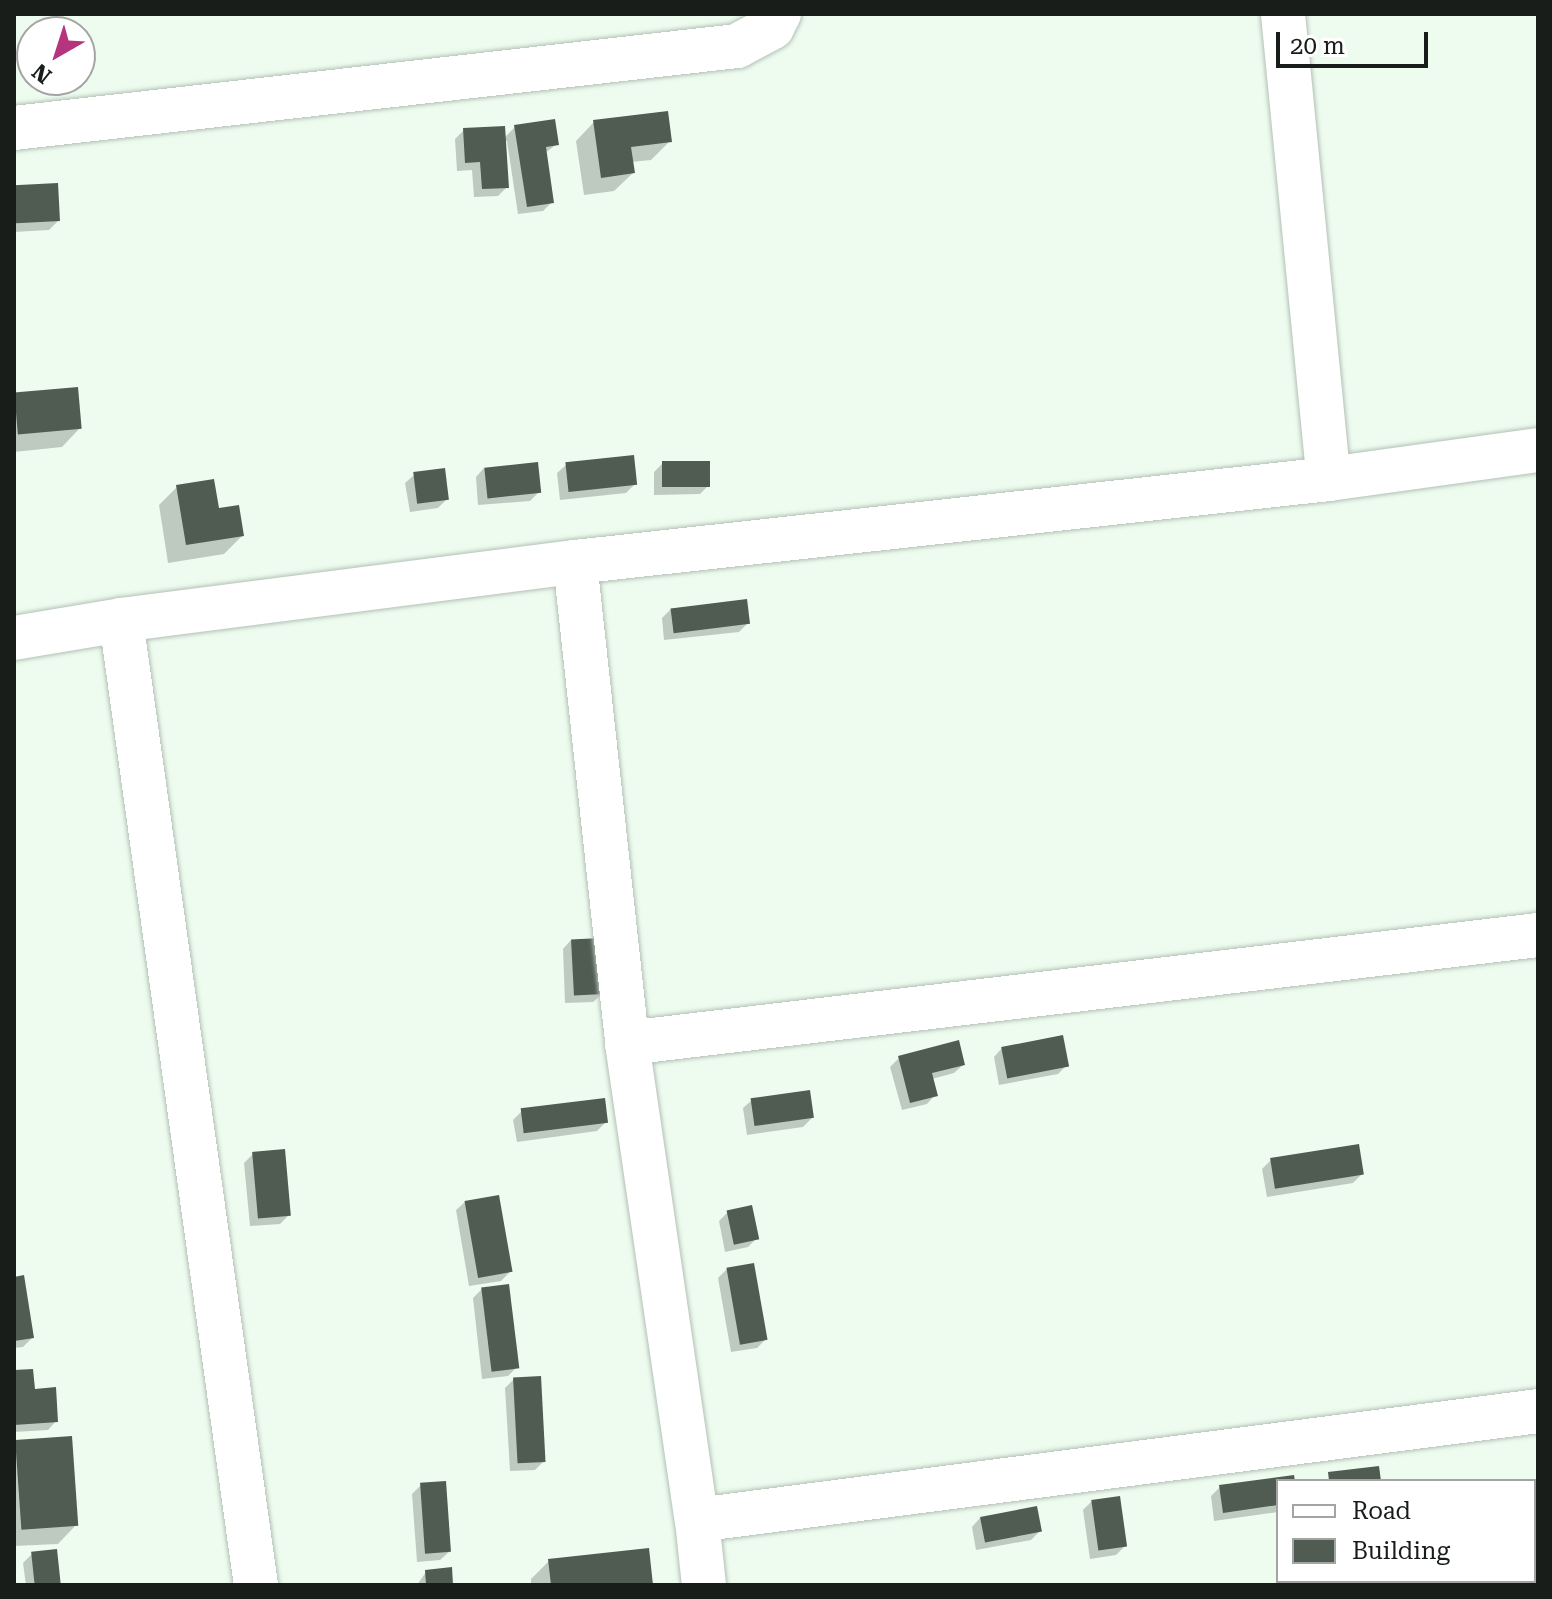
<!DOCTYPE html>
<html>
<head>
<meta charset="utf-8">
<style>
  body { margin:0 }
  #map { position:relative; width:1552px; height:1599px; overflow:hidden; background:#eefcf0; font-family:"Roboto Serif",serif }
  div>[style] { position:absolute }
  .shadow>* { inset:0; background:#0003 }
  .building>* { inset:0; background:#505b52; transform-origin:0 0 }
  .roads { filter:drop-shadow(0 0 2px #b3c0b5) drop-shadow(0 0 2px #b3c0b5) }
  .minor>* { height:44px; margin:-22px; padding:0 22px; transform-origin:22px; border-radius:22px; background:#fff }
  span { translate:-50% -50%; white-space:nowrap; text-align:center; line-height:1.15; -webkit-text-stroke:8px #fff; paint-order:stroke }
  .frame { position:absolute; inset:0; border:16px solid #181d19; pointer-events:none }
  .legend { position:absolute; left:1276px; top:1479px; width:260px; height:104px; box-sizing:border-box; background:#fff; border:2px solid #a3a5a3; margin:0; padding:10px 14px; list-style:none; font-size:24px; color:#181d19 }
  .legend li { display:flex; align-items:center; gap:16px; height:40px }
  .legend b { width:40px; border:2px solid #a3a5a3 }
  .north { position:absolute; left:16px; top:16px; width:80px; height:80px; box-sizing:border-box; background:#fff; border:2px solid #a3a5a3; border-radius:50%; rotate:219deg; font-size:22px; font-weight:700; line-height:32px; text-align:center; color:#181d19 }
  .north::after { content:''; display:block; margin:auto; width:28px; height:36px; background:#b6347e; clip-path:polygon(50% 0,100% 100%,50% 72%,0 100%) }
  .scale { position:absolute; left:1276px; top:32px; width:152px; height:36px; box-sizing:border-box; border:4px solid #181d19; border-top:0; padding-left:10px; font-size:24px; line-height:28px; white-space:nowrap; color:#181d19; -webkit-text-stroke:6px #fff; paint-order:stroke }
</style>
</head>
<body>
<div id="map">
  <div class="shadow">
    <div style="clip-path:polygon(594px 122px,670px 141px,651px 160px,631px 162px,633px 173px,614px 191px,584px 195px,576px 141px)"></div>
    <div style="clip-path:polygon(515px 127px,557px 144px,545px 153px,552px 202px,543px 211px,518px 214px,507px 141px,504px 141px,507px 187px,498px 196px,474px 197px,472px 170px,457px 171px,455px 139px,464px 130px,504px 138px)"></div>
    <div style="clip-path:polygon(14px 188px,58px 221px,49px 230px,14px 232px)"></div>
    <div style="clip-path:polygon(14px 396px,80px 428px,62px 447px,14px 452px)"></div>
    <div style="clip-path:polygon(663px 463px,709px 485px,700px 494px,654px 495px,654px 472px)"></div>
    <div style="clip-path:polygon(566px 465px,635px 484px,626px 493px,560px 500px,557px 473px)"></div>
    <div style="clip-path:polygon(484px 468px,539px 492px,530px 501px,478px 505px,476px 477px)"></div>
    <div style="clip-path:polygon(414px 475px,447px 499px,438px 508px,410px 512px,405px 483px)"></div>
    <div style="clip-path:polygon(177px 487px,242px 536px,224px 554px,168px 563px,159px 505px)"></div>
    <div style="clip-path:polygon(671px 609px,748px 623px,739px 632px,664px 640px,662px 618px)"></div>
    <div style="clip-path:polygon(571px 940px,602px 994px,593px 1002px,565px 1003px,563px 949px)"></div>
    <div style="clip-path:polygon(1002px 1048px,1067px 1065px,1058px 1074px,999px 1085px,994px 1057px)"></div>
    <div style="clip-path:polygon(899px 1058px,963px 1065px,954px 1073px,932px 1079px,935px 1095px,927px 1104px,902px 1110px,890px 1067px)"></div>
    <div style="clip-path:polygon(752px 1100px,812px 1118px,803px 1127px,747px 1135px,743px 1108px)"></div>
    <div style="clip-path:polygon(522px 1111px,606px 1122px,597px 1131px,517px 1142px,513px 1120px)"></div>
    <div style="clip-path:polygon(253px 1154px,289px 1215px,280px 1224px,250px 1226px,244px 1163px)"></div>
    <div style="clip-path:polygon(1271px 1160px,1362px 1174px,1353px 1183px,1267px 1197px,1262px 1169px)"></div>
    <div style="clip-path:polygon(465px 1202px,510px 1272px,501px 1281px,469px 1286px,456px 1210px)"></div>
    <div style="clip-path:polygon(728px 1212px,757px 1238px,748px 1247px,725px 1252px,719px 1221px)"></div>
    <div style="clip-path:polygon(727px 1269px,766px 1339px,757px 1348px,731px 1352px,718px 1278px)"></div>
    <div style="clip-path:polygon(14px 1279px,32px 1338px,23px 1347px,14px 1348px)"></div>
    <div style="clip-path:polygon(482px 1289px,517px 1367px,508px 1376px,482px 1379px,473px 1298px)"></div>
    <div style="clip-path:polygon(14px 1372px,56px 1421px,48px 1430px,14px 1432px)"></div>
    <div style="clip-path:polygon(514px 1379px,544px 1461px,535px 1470px,510px 1471px,505px 1388px)"></div>
    <div style="clip-path:polygon(15px 1441px,76px 1525px,58px 1544px,14px 1546px)"></div>
    <div style="clip-path:polygon(1292px 1477px,1293px 1481px,1278px 1481px,1278px 1512px,1214px 1521px,1211px 1496px,1220px 1487px)"></div>
    <div style="clip-path:polygon(421px 1485px,449px 1552px,440px 1560px,417px 1562px,412px 1494px)"></div>
    <div style="clip-path:polygon(1092px 1501px,1125px 1546px,1116px 1555px,1090px 1559px,1083px 1510px)"></div>
    <div style="clip-path:polygon(980px 1518px,1040px 1531px,1031px 1540px,976px 1550px,972px 1527px)"></div>
    <div style="clip-path:polygon(32px 1554px,59px 1585px,26px 1585px,23px 1563px)"></div>
    <div style="clip-path:polygon(549px 1561px,651px 1585px,531px 1585px,531px 1579px)"></div>
    <div style="clip-path:polygon(426px 1572px,451px 1585px,417px 1585px)"></div>
  </div>
  <div class="building">
    <div style="clip-path:polygon(668px 111px,672px 142px,631px 147px,635px 173px,601px 178px,593px 120px)"></div>
    <div style="clip-path:polygon(555px 119px,559px 145px,546px 147px,554px 203px,527px 207px,514px 125px)"></div>
    <div style="clip-path:polygon(505px 126px,509px 188px,482px 189px,480px 162px,465px 163px,463px 128px)"></div>
    <div style="left:58px;top:183px;width:38px;height:44px;rotate:87deg"></div>
    <div style="left:78px;top:387px;width:42px;height:64px;rotate:85deg"></div>
    <div style="left:634px;top:455px;width:30px;height:69px;rotate:84deg"></div>
    <div style="left:662px;top:461px;width:48px;height:26px"></div>
    <div style="left:538px;top:462px;width:31px;height:54px;rotate:84deg"></div>
    <div style="left:445px;top:468px;width:32px;height:32px;rotate:83deg"></div>
    <div style="clip-path:polygon(214px 479px,219px 508px,239px 505px,244px 536px,186px 545px,176px 485px)"></div>
    <div style="left:747px;top:599px;width:25px;height:77px;rotate:83deg"></div>
    <div style="left:601px;top:938px;width:56px;height:30px;rotate:87deg"></div>
    <div style="left:1063px;top:1035px;width:32px;height:63px;rotate:79deg"></div>
    <div style="clip-path:polygon(959px 1040px,965px 1065px,932px 1073px,938px 1096px,910px 1103px,898px 1056px)"></div>
    <div style="left:810px;top:1090px;width:28px;height:60px;rotate:82deg"></div>
    <div style="left:605px;top:1098px;width:25px;height:85px;rotate:83deg"></div>
    <div style="left:1359px;top:1144px;width:31px;height:90px;rotate:81deg"></div>
    <div style="left:285px;top:1149px;width:67px;height:33px;rotate:85deg"></div>
    <div style="left:499px;top:1195px;width:78px;height:35px;rotate:80deg"></div>
    <div style="left:752px;top:1205px;width:35px;height:26px;rotate:78deg"></div>
    <div style="left:754px;top:1263px;width:78px;height:28px;rotate:80deg"></div>
    <div style="clip-path:polygon(24px 1275px,34px 1338px,14px 1341px,14px 1277px)"></div>
    <div style="left:509px;top:1284px;width:85px;height:28px;rotate:83deg"></div>
    <div style="clip-path:polygon(33px 1369px,35px 1389px,56px 1387px,58px 1422px,14px 1425px,14px 1370px)"></div>
    <div style="left:541px;top:1376px;width:86px;height:28px;rotate:87deg"></div>
    <div style="left:72px;top:1436px;width:90px;height:57px;rotate:86deg"></div>
    <div style="clip-path:polygon(1379px 1466px,1381px 1481px,1329px 1481px,1328px 1472px)"></div>
    <div style="clip-path:polygon(1294px 1475px,1295px 1481px,1278px 1481px,1278px 1505px,1223px 1513px,1219px 1485px)"></div>
    <div style="left:446px;top:1481px;width:71px;height:26px;rotate:86deg"></div>
    <div style="left:1120px;top:1496px;width:51px;height:29px;rotate:82deg"></div>
    <div style="left:1037px;top:1506px;width:26px;height:58px;rotate:79deg"></div>
    <div style="clip-path:polygon(649px 1548px,653px 1585px,551px 1585px,548px 1559px)"></div>
    <div style="left:57px;top:1549px;width:36px;height:26px;rotate:84deg"></div>
    <div style="clip-path:polygon(452px 1567px,453px 1585px,426px 1585px,425px 1570px)"></div>
  </div>
  <div class="roads">
    <div class="minor">
      <div style="left:1283px;top:14px;width:467px;rotate:84.4deg"></div>
      <div style="left:14px;top:128px;width:728px;rotate:-6.47deg"></div>
      <div style="left:737px;top:46px;width:40px;rotate:-28deg"></div>
      <div style="left:772px;top:27px;width:15px;rotate:-62deg"></div>
      <div style="left:575px;top:562px;width:484px;rotate:83.8deg"></div>
      <div style="left:627px;top:1043px;width:482px;rotate:81.7deg"></div>
      <div style="left:697px;top:1520px;width:65px;rotate:83.9deg"></div>
      <div style="left:121px;top:620px;width:974px;rotate:82.04deg"></div>
      <div style="left:14px;top:638px;width:109px;rotate:-9.5deg"></div>
      <div style="left:121px;top:620px;width:458px;rotate:-7.3deg"></div>
      <div style="left:575px;top:562px;width:759px;rotate:-6.28deg"></div>
      <div style="left:1329px;top:479px;width:211px;rotate:-7.9deg"></div>
      <div style="left:627px;top:1043px;width:917px;rotate:-6.76deg"></div>
      <div style="left:697px;top:1520px;width:848px;rotate:-7.38deg"></div>
    </div>
  </div>
  <div class="frame"></div>
  <ul class="legend">
  <li><b style="height:10px;background:#fff"></b>Road</li>
  <li><b style="height:22px;background:#505b52"></b>Building</li>
  </ul>
  <div class="north">N</div>
  <div class="scale">20 m</div>
</div>
</body>
</html>
